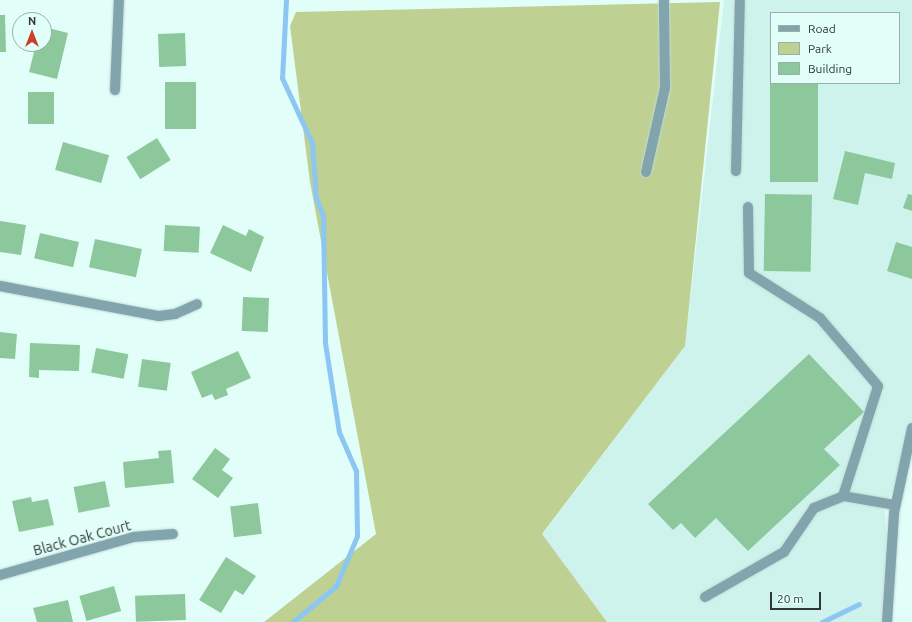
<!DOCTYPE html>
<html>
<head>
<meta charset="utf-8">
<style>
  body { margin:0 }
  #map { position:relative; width:912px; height:622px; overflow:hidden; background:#e2fef8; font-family:Ubuntu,sans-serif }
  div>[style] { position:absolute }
  .built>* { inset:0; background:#cef3ec }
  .green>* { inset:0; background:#bed193 }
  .stream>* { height:5px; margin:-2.5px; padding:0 2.5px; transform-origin:2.5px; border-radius:2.5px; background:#8cc6f3 }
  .building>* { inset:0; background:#8cc89c; transform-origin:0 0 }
  .roads { filter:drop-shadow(0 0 1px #c1dad5) drop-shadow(0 0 1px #c1dad5) }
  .service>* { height:10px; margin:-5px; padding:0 5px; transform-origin:5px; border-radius:5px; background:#82a4ac }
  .minor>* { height:10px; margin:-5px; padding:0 5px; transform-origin:5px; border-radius:5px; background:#82a4ac }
  .tertiary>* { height:10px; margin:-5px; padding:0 5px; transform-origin:5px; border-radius:5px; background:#82a4ac }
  span { translate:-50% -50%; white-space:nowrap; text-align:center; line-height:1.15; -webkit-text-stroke:4px #e2fef8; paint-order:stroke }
  .street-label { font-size:14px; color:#2d3836 }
  .legend { position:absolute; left:770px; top:12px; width:130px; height:72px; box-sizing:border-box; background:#e2fef8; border:1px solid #9aafaa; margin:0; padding:5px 7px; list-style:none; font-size:12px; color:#2d3836 }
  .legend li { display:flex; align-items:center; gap:8px; height:20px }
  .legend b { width:20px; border:1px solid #9aafaa }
  .north { position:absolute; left:12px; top:12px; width:40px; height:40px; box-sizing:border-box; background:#e2fef8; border:1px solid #9aafaa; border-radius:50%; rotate:0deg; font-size:11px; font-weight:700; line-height:16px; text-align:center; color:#2d3836 }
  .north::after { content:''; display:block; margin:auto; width:14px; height:18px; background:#cc402a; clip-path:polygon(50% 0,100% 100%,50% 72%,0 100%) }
  .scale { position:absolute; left:770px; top:592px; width:51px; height:18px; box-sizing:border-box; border:2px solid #2d3836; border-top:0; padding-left:5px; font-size:12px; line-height:14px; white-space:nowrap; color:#2d3836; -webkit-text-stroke:3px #e2fef8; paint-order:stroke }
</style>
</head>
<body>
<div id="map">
  <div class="built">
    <div style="clip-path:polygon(evenodd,724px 0,912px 0,912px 433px,885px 511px,893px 622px,607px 622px,542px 535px,685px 346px,724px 0,771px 13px,899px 13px,899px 83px,771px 83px,771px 13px)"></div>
  </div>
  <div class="green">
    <div style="clip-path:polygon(720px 2px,685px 346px,542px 534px,607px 622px,264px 622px,376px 534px,310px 182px,290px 26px,296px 12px)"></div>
  </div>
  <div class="stream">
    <div style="left:286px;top:0;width:78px;rotate:92.9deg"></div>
    <div style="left:282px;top:78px;width:72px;rotate:65.2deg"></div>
    <div style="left:312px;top:143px;width:55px;rotate:85.8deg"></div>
    <div style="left:316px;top:198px;width:18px;rotate:68deg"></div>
    <div style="left:323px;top:215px;width:128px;rotate:89.1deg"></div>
    <div style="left:325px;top:343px;width:90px;rotate:81.1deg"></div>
    <div style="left:339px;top:432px;width:43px;rotate:66.4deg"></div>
    <div style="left:356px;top:471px;width:65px;rotate:89.1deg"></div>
    <div style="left:357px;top:536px;width:54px;rotate:112.8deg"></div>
    <div style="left:336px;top:586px;width:56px;rotate:140.1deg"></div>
    <div style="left:822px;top:622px;width:41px;rotate:-25.9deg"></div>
  </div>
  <div class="building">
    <div style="clip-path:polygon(0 15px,5px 15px,6px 52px,0 52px)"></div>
    <div style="clip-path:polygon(44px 27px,68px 33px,57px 79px,29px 72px,36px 44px,44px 44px)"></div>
    <div style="left:185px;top:33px;width:33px;height:27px;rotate:88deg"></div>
    <div style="left:165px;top:82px;width:31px;height:47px"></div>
    <div style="left:770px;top:83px;width:48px;height:99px"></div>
    <div style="left:28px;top:92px;width:26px;height:32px"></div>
    <div style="left:157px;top:138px;width:26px;height:36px;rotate:58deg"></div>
    <div style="left:63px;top:142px;width:48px;height:29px;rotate:16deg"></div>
    <div style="clip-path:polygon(845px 151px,895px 163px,892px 179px,865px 173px,858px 205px,833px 199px)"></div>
    <div style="left:765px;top:194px;width:47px;height:77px;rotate:1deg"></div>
    <div style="clip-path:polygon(908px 194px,912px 195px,912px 211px,903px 208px)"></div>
    <div style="clip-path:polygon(0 221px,26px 225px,21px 255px,0 252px)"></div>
    <div style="left:165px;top:225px;width:35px;height:26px;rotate:3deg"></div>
    <div style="clip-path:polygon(223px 225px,246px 236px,249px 229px,264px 237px,251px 272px,210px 253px)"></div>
    <div style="left:40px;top:233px;width:40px;height:26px;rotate:13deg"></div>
    <div style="left:95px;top:239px;width:48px;height:29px;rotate:12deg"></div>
    <div style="clip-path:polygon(896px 242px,912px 247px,912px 279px,887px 271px)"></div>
    <div style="left:243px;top:297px;width:26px;height:34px;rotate:2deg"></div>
    <div style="clip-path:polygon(0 332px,17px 334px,15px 359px,0 358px)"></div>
    <div style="clip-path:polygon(30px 343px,80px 345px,79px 371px,39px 370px,39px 378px,29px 377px)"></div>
    <div style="left:96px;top:348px;width:33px;height:25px;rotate:11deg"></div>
    <div style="clip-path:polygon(238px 351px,251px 378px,226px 389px,228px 395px,215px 400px,212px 394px,202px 398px,191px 372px)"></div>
    <div style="clip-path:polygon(809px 354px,864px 412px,824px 449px,840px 465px,748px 551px,716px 518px,695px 538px,681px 523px,673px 530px,648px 504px)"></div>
    <div style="left:142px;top:359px;width:29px;height:28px;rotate:8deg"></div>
    <div style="clip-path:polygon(215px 448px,230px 459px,222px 470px,233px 478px,218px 498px,192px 479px)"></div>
    <div style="clip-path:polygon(171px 450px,174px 483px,125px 488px,123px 462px,159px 458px,158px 451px)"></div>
    <div style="left:105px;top:481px;width:26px;height:32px;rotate:79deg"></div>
    <div style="clip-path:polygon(31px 497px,32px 502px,48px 499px,54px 525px,19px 532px,12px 501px)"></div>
    <div style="left:258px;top:503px;width:31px;height:28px;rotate:83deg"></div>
    <div style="clip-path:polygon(226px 557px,256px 576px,243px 595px,235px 590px,221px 613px,199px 600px)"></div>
    <div style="left:114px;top:586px;width:26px;height:36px;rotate:74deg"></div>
    <div style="left:185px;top:594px;width:26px;height:50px;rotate:88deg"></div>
    <div style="clip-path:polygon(68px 600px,73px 622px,37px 622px,33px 608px)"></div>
  </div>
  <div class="roads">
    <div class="service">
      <div style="left:736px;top:171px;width:171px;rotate:-88.7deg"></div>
      <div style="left:646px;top:172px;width:86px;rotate:-77.3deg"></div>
      <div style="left:665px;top:88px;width:88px;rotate:-90.7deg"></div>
      <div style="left:843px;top:496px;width:53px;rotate:9.8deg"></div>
      <div style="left:705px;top:597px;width:91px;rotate:-29.7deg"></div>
      <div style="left:784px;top:552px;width:53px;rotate:-55.7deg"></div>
      <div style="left:814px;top:508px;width:31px;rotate:-22deg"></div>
      <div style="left:843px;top:496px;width:115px;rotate:-72.3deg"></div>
      <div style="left:878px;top:386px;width:89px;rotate:-130.5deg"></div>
      <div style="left:820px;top:318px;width:84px;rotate:-147.6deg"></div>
      <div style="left:749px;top:273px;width:66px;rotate:-90.9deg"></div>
    </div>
    <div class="minor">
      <div style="left:115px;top:90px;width:90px;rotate:-87.5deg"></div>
      <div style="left:0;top:286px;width:162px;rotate:10.7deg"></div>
      <div style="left:159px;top:316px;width:16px;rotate:-7deg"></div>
      <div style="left:175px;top:314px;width:24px;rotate:-24deg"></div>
      <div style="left:0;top:575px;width:138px;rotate:-15.9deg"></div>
      <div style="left:133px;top:537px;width:40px;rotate:-4.3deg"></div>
    </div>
    <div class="tertiary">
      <div style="left:887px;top:622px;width:109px;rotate:-86.3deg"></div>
      <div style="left:894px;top:513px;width:87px;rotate:-78deg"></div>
    </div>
  </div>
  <div class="street-label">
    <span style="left:82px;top:538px;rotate:-15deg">Black Oak Court</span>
  </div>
  <ul class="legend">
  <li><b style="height:5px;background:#82a4ac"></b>Road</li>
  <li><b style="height:11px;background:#bed193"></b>Park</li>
  <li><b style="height:11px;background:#8cc89c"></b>Building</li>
  </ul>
  <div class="north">N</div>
  <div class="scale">20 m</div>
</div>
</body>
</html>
